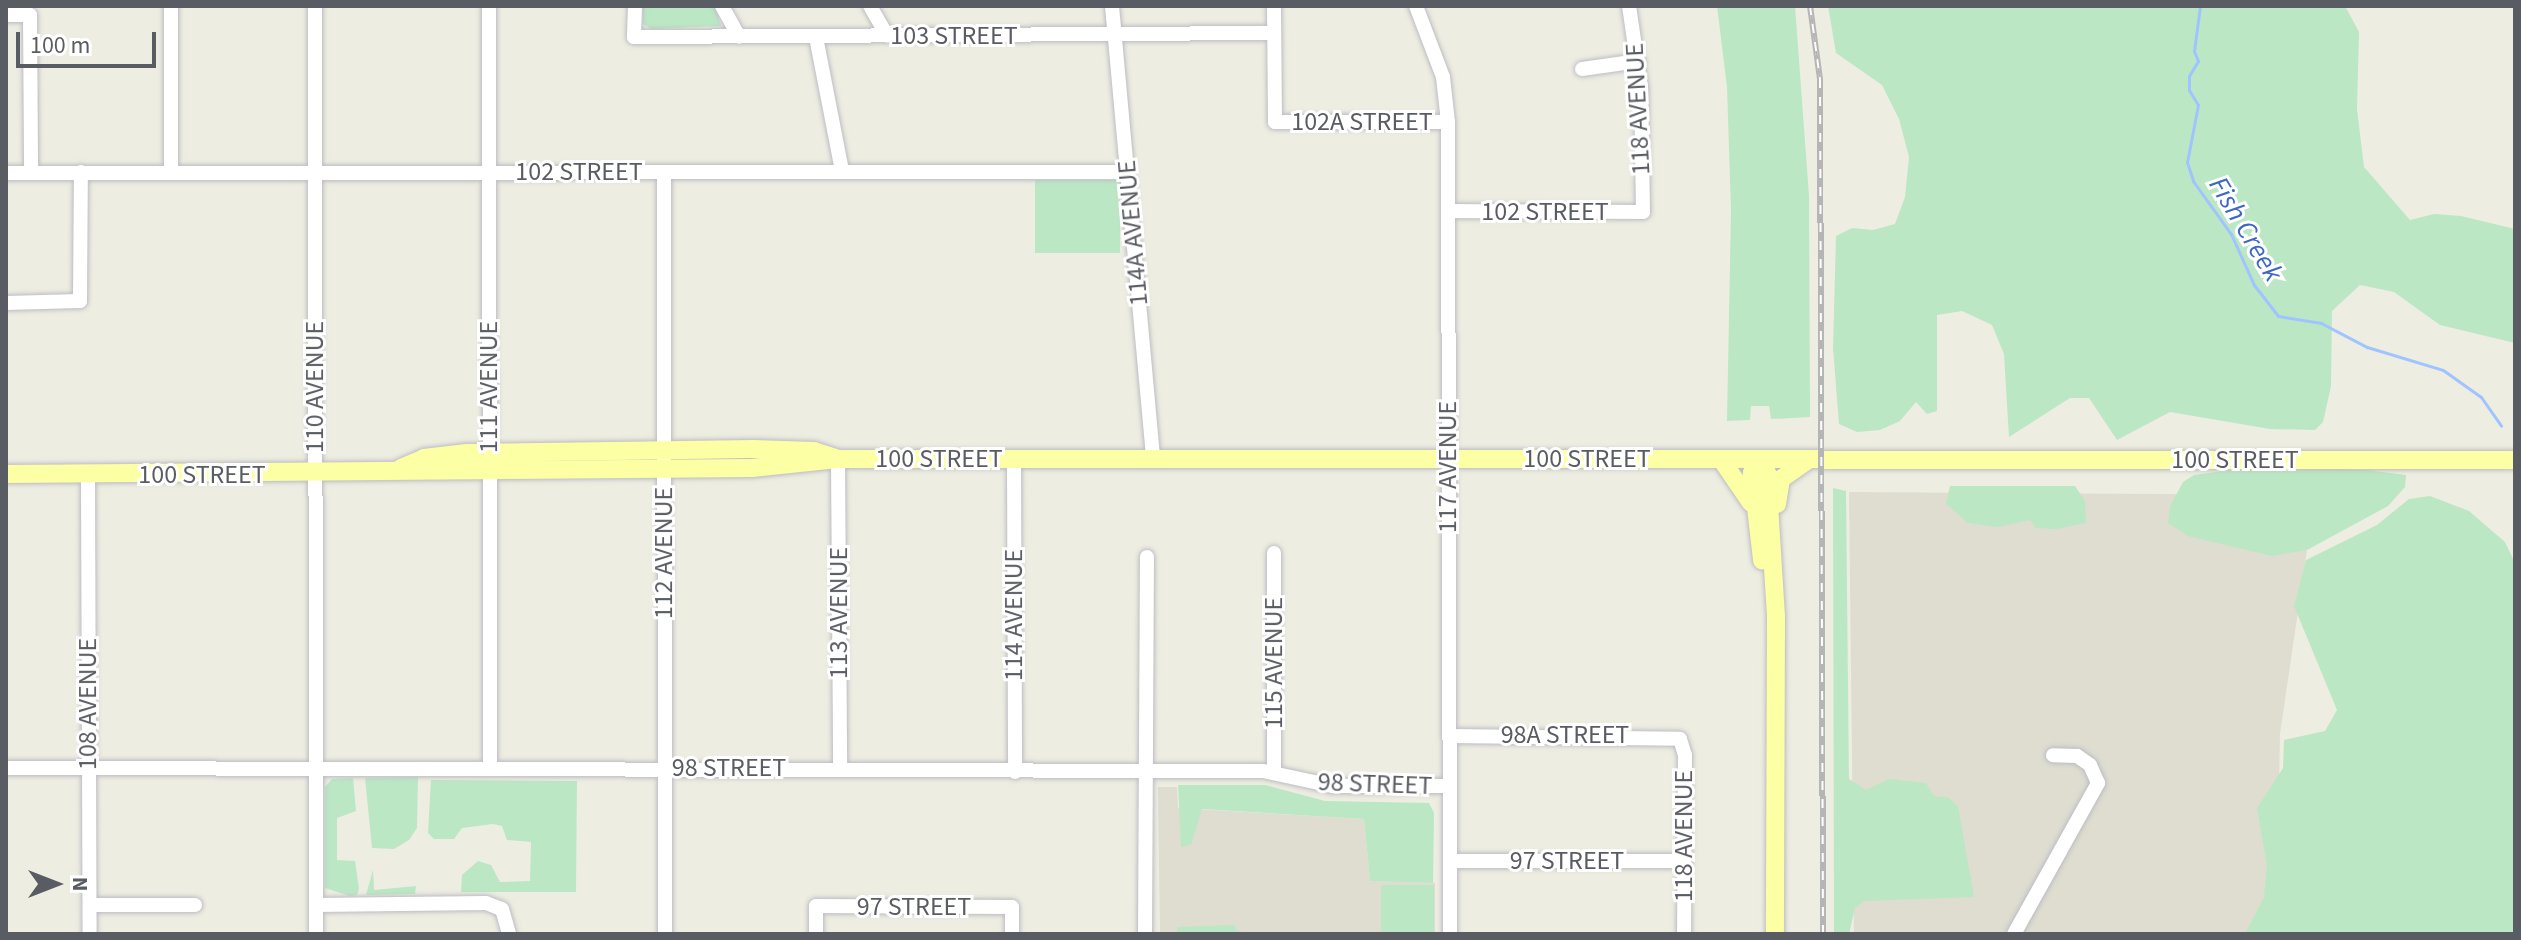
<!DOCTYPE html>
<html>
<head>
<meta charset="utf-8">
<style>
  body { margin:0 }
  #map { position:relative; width:2521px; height:940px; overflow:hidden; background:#eeede1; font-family:"Source Sans 3",sans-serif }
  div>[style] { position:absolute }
  .education>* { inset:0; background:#deddd0 }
  .green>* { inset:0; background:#bce7c4; transform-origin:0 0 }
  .stream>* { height:3px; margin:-1.5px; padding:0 1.5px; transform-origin:1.5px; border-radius:1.5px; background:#a0c4ff }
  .roads { filter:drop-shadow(0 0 2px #bcbdc4) drop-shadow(0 0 2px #bcbdc4) }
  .minor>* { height:14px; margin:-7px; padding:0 7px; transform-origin:7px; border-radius:7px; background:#fff }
  .major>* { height:18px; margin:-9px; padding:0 9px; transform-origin:9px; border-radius:9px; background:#fdffa5 }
  .rail>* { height:6px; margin-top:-3px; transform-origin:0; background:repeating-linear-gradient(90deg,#fff 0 9px,#b5b5b6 0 18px); box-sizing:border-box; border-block:2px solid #b5b5b6 }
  span { translate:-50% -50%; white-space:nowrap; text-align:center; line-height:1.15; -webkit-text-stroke:6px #fff; paint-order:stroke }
  .street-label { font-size:26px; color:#5a5c63 }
  .water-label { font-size:28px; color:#3d66c9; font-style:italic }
  .frame { position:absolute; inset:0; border:8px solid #5a5c63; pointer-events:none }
  .north { position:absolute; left:16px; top:844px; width:80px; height:80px; -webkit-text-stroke:6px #fff; paint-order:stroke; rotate:90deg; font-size:22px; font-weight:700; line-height:32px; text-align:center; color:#5a5c63 }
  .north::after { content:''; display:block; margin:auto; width:28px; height:36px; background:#5a5c63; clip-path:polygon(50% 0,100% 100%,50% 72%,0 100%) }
  .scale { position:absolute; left:16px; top:32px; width:140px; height:36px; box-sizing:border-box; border:4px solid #5a5c63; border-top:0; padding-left:10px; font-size:24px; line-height:28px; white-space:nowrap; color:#5a5c63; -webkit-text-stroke:6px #fff; paint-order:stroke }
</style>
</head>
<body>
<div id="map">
  <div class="education">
    <div style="clip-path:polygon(1849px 492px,2315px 495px,2280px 734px,2276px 934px,1854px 934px)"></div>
    <div style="clip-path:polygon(1158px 787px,1177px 787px,1178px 808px,1364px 819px,1370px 881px,1435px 883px,1435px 934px,1160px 934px)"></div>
  </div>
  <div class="green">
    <div style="clip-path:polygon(643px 6px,715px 6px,721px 26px,651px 29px,643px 24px)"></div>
    <div style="clip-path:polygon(1717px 6px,1795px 6px,1809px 196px,1810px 417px,1771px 419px,1769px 406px,1751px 406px,1750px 420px,1727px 421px,1731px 210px,1727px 87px)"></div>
    <div style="clip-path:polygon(1828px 6px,2345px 6px,2359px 32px,2357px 109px,2364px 167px,2410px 220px,2434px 214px,2461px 216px,2515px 229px,2515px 343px,2440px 325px,2394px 292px,2360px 285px,2332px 311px,2331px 386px,2323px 422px,2315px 430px,2270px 429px,2170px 412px,2117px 440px,2089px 398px,2070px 398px,2009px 437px,2004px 354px,1992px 325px,1962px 311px,1937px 315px,1937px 411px,1927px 414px,1916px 402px,1900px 421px,1880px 430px,1857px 432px,1839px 424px,1833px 348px,1836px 236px,1852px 228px,1873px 230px,1895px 224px,1905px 197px,1909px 157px,1899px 119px,1882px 85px,1836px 53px)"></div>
    <div style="left:1120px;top:180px;width:73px;height:85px;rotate:90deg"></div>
    <div style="clip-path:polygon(2251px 467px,2367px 470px,2406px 475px,2405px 487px,2388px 506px,2307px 550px,2272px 556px,2188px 536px,2168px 523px,2170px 506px,2183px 482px,2194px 475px)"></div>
    <div style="clip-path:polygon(1950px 486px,2075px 486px,2085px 501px,2086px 523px,2056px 529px,2036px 528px,2030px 520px,1998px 527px,1968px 523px,1946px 504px)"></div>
    <div style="clip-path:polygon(1833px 488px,1846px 491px,1849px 779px,1866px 790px,1889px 779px,1926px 783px,1934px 796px,1947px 797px,1958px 806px,1974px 897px,1864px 901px,1855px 908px,1849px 934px,1834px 934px)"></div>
    <div style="clip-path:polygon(2430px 496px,2469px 511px,2505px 542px,2515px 563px,2515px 934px,2245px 934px,2264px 897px,2267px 866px,2257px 808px,2283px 768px,2284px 740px,2325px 731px,2337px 710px,2294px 606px,2306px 560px,2377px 525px,2409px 499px)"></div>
    <div style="clip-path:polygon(418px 777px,417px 828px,409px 840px,394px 849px,372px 848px,365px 778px)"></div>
    <div style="clip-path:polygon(353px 778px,356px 811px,337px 818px,337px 860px,355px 861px,359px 889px,357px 895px,350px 896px,325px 888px,325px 787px,332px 779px)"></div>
    <div style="clip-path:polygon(431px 780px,577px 781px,576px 892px,461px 892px,462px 875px,478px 861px,491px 865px,500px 882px,530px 881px,531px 842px,507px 840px,502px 826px,493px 824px,462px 828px,454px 839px,434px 839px,428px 833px)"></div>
    <div style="clip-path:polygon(1178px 785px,1265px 785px,1325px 801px,1429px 803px,1434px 813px,1433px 883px,1370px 881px,1364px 819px,1202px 809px,1191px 845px,1181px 847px)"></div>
    <div style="clip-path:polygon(373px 870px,374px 890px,416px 886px,415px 894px,366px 895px)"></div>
    <div style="left:1381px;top:885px;width:53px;height:49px"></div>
    <div style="clip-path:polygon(1235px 925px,1236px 931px,1257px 934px,1177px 934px,1177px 927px)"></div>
  </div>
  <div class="stream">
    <div style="left:2200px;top:6px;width:45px;rotate:97.6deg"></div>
    <div style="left:2194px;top:51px;width:11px;rotate:68deg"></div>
    <div style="left:2198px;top:61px;width:17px;rotate:121deg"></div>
    <div style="left:2189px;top:76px;width:14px;rotate:90deg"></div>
    <div style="left:2189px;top:90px;width:17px;rotate:59deg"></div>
    <div style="left:2198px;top:105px;width:58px;rotate:100.9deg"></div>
    <div style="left:2187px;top:162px;width:20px;rotate:72deg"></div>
    <div style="left:2193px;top:181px;width:65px;rotate:54.4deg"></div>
    <div style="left:2231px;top:234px;width:56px;rotate:65.7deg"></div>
    <div style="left:2254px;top:285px;width:39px;rotate:52deg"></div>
    <div style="left:2278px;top:316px;width:44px;rotate:9.2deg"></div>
    <div style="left:2321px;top:323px;width:52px;rotate:27.6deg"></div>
    <div style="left:2367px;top:347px;width:79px;rotate:16.8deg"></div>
    <div style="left:2443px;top:370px;width:47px;rotate:35.4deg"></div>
    <div style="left:2481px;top:397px;width:35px;rotate:55deg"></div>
  </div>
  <div class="roads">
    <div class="minor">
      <div style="left:171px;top:6px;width:166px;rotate:90deg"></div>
      <div style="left:315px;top:6px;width:928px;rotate:89.94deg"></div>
      <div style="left:489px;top:6px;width:763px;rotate:89.92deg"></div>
      <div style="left:635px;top:6px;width:31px;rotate:92deg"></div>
      <div style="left:634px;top:37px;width:640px;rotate:-0.36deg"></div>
      <div style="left:722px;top:6px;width:35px;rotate:61deg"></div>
      <div style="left:870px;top:6px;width:34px;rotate:60deg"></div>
      <div style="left:1112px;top:6px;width:455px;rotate:84.8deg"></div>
      <div style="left:1274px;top:6px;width:116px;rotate:89.5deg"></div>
      <div style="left:1275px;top:122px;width:173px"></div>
      <div style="left:1416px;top:6px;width:76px;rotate:69.2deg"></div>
      <div style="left:1443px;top:77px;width:45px;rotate:83.7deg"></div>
      <div style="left:1448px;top:122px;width:812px;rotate:89.86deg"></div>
      <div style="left:6px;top:15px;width:24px"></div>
      <div style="left:30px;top:15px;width:157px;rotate:89.6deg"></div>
      <div style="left:816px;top:37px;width:136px;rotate:79deg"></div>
      <div style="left:1582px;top:69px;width:57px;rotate:-8.1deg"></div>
      <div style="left:664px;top:172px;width:762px;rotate:89.92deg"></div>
      <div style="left:6px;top:173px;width:1122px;rotate:-0.05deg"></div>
      <div style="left:1448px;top:211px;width:195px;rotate:0.3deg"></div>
      <div style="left:1643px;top:212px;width:124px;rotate:-90.9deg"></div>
      <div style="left:1641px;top:88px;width:83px;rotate:-98.3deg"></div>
      <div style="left:6px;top:303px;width:74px;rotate:-1.5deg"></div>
      <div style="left:80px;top:301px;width:129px;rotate:-89.6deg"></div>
      <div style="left:838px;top:459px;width:309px;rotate:89.6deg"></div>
      <div style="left:1014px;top:459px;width:313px;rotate:89.8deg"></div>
      <div style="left:88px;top:475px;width:459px;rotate:89.8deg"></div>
      <div style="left:1274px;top:553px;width:220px;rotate:90deg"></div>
      <div style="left:1450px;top:736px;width:230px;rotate:0.7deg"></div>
      <div style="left:1680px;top:739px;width:17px;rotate:73deg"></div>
      <div style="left:1685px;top:755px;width:179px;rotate:90.3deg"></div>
      <div style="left:6px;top:768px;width:1257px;rotate:0.14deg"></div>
      <div style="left:1263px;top:771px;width:72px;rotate:12.1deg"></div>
      <div style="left:1333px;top:786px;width:117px"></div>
      <div style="left:1450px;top:861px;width:234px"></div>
      <div style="left:90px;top:905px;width:105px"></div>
      <div style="left:316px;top:905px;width:170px;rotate:-0.7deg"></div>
      <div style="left:486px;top:903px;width:17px;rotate:21deg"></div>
      <div style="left:502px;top:909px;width:26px;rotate:74deg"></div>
      <div style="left:816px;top:934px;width:28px;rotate:-90deg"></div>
      <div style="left:816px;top:906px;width:196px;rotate:0.3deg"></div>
      <div style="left:1012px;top:907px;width:27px;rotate:90deg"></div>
      <div style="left:1145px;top:934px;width:377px;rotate:-89.7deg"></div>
      <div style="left:2014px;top:934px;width:173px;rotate:-60.9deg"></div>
      <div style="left:2098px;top:783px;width:20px;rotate:-114deg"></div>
      <div style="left:2090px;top:765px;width:16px;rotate:-145deg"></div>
      <div style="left:2077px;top:756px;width:24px;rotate:-178deg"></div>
    </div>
    <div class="major">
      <div style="left:1721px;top:459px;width:53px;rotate:55.7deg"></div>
      <div style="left:1759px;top:459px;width:16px;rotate:60deg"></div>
      <div style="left:1767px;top:473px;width:144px;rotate:86.4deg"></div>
      <div style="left:1776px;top:617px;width:317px;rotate:90.2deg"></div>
      <div style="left:1759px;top:459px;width:16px;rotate:117deg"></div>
      <div style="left:1752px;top:473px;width:88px;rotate:83.4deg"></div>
      <div style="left:401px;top:468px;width:25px;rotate:-23deg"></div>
      <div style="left:424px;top:458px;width:43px;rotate:-6.6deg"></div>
      <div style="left:467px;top:453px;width:286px;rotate:-0.8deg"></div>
      <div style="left:753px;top:449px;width:61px;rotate:1.9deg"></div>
      <div style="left:814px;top:451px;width:23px;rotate:18deg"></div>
      <div style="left:6px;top:474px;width:746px;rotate:-0.46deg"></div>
      <div style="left:752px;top:468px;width:86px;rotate:-6deg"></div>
      <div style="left:838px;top:459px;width:1677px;rotate:0.03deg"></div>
      <div style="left:1777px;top:504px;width:25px;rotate:-81deg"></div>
      <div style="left:1781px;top:479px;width:32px;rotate:-35deg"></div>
    </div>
  </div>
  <div class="rail">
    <div style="left:1810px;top:6px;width:74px;rotate:82.2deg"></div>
    <div style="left:1820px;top:79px;width:855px;rotate:89.8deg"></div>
  </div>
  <div class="street-label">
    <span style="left:954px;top:36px">103 STREET</span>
    <span style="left:1638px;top:109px;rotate:-93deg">118 AVENUE</span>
    <span style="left:1362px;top:122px">102A STREET</span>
    <span style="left:579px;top:172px">102 STREET</span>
    <span style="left:1545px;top:212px">102 STREET</span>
    <span style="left:1133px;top:233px;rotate:-95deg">114A AVENUE</span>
    <span style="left:315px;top:387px;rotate:-90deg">110 AVENUE</span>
    <span style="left:489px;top:387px;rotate:-90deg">111 AVENUE</span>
    <span style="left:939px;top:459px">100 STREET</span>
    <span style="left:1587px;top:459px">100 STREET</span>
    <span style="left:2235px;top:460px">100 STREET</span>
    <span style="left:1448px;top:467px;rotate:-90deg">117 AVENUE</span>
    <span style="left:202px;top:475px">100 STREET</span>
    <span style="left:664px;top:553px;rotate:-90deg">112 AVENUE</span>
    <span style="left:839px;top:613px;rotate:-90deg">113 AVENUE</span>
    <span style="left:1014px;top:615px;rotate:-90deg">114 AVENUE</span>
    <span style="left:1274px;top:663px;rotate:-90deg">115 AVENUE</span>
    <span style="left:88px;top:704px;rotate:-90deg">108 AVENUE</span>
    <span style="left:1565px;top:735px">98A STREET</span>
    <span style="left:729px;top:768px">98 STREET</span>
    <span style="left:1375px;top:784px;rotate:2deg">98 STREET</span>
    <span style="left:1684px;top:836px;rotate:-90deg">118 AVENUE</span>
    <span style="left:1567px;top:861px">97 STREET</span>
    <span style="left:914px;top:907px">97 STREET</span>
  </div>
  <div class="water-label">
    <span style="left:2246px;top:229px;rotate:59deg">Fish Creek</span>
  </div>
  <div class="frame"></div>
  <div class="north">N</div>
  <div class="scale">100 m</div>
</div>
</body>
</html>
